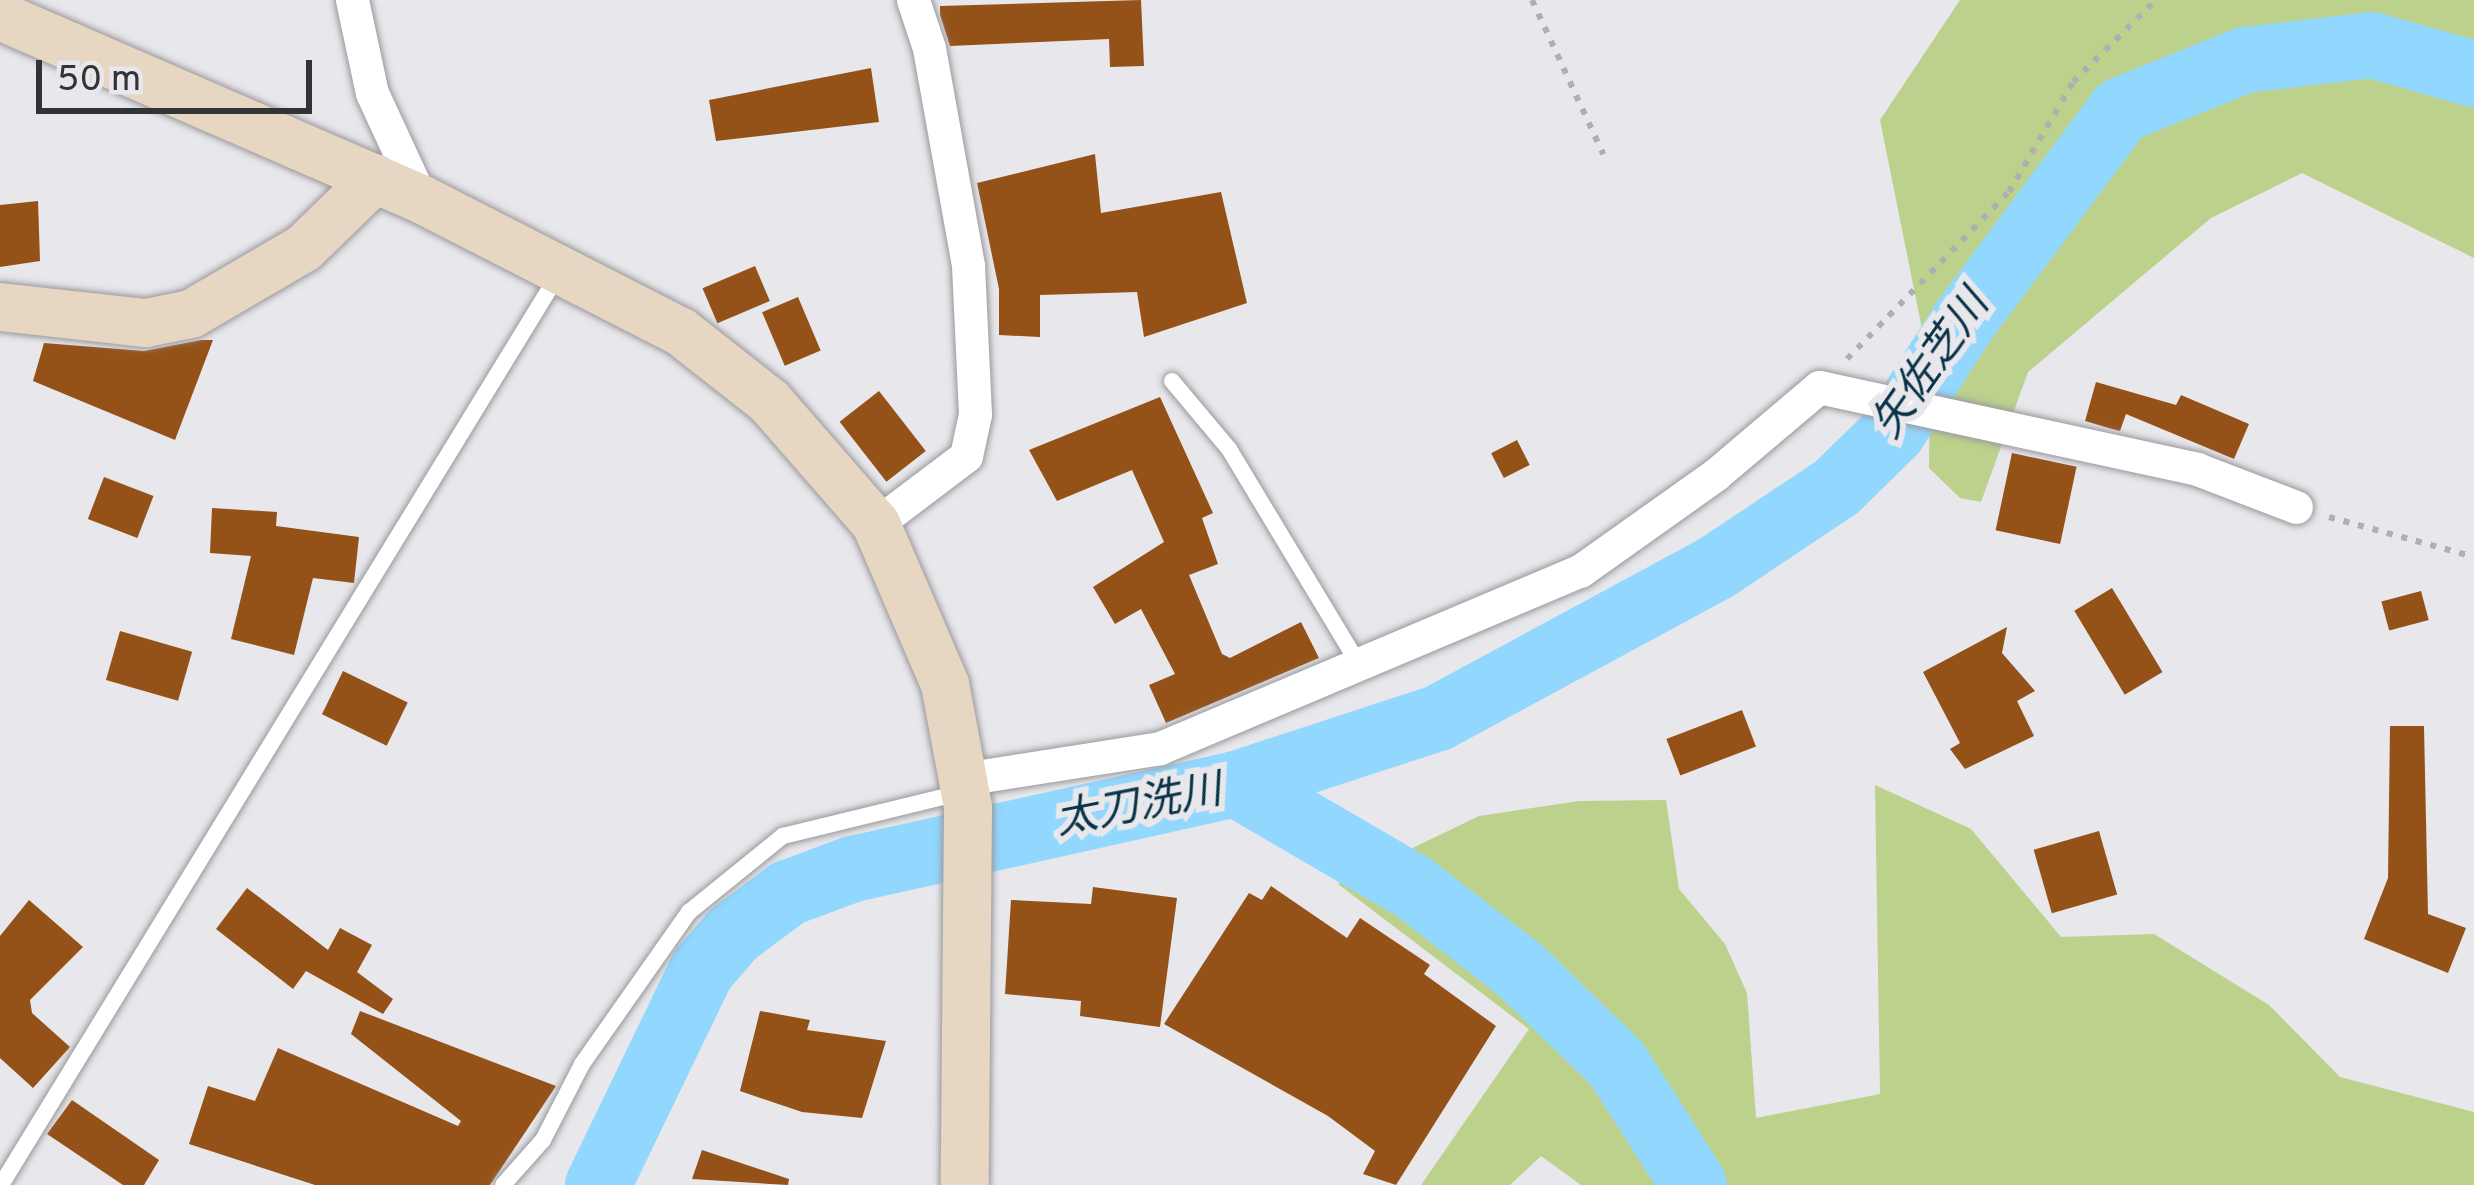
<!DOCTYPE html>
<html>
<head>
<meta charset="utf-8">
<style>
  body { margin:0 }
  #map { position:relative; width:2474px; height:1185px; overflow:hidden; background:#e8e7eb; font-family:Overpass,"Noto Sans JP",sans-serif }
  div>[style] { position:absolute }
  .green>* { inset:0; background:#bcd18b }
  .river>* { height:66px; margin:-33px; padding:0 33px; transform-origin:33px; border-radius:33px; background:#91d7fe }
  .building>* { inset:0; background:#945218; transform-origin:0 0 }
  .path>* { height:6px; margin-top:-3px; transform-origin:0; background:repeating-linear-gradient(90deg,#afaeb1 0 6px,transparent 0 15px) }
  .roads { filter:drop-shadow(0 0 3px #9a999d) drop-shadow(0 0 3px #9a999d) }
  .lane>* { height:16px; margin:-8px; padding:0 8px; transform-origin:8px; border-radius:8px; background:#fff }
  .street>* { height:33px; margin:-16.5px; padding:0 16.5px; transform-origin:16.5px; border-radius:16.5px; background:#fff }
  .secondary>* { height:48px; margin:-24px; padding:0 24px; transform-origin:24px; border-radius:24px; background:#e7d7c2 }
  span { translate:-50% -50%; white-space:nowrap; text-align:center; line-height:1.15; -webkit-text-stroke:12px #e8e7eb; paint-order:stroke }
  .water-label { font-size:42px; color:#093346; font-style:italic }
  .scale { position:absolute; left:36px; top:60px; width:276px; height:54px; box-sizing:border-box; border:6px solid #333234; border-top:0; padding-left:15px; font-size:36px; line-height:42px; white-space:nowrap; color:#333234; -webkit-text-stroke:9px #e8e7eb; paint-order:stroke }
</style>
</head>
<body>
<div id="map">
  <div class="green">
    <div style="clip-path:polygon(1960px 0,2474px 0,2474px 258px,2302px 173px,2211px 218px,2028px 372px,1981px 502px,1960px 498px,1929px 468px,1930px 369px,1880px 120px)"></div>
    <div style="clip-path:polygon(1875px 785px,1971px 829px,2061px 937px,2154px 934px,2269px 1005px,2340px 1077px,2474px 1112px,2474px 1185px,1581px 1185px,1541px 1156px,1510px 1185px,1421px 1185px,1529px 1029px,1338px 884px,1479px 816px,1579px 801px,1666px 800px,1679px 889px,1725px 944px,1747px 993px,1756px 1118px,1880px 1094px)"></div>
  </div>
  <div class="river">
    <div style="left:1236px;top:784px;width:205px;rotate:30.2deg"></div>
    <div style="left:1413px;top:887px;width:135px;rotate:37.8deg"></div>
    <div style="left:1520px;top:970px;width:135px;rotate:44.1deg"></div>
    <div style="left:1617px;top:1064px;width:143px;rotate:57.5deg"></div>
    <div style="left:598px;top:1185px;width:239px;rotate:-64.2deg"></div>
    <div style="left:702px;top:970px;width:48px;rotate:-49.3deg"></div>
    <div style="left:733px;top:934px;width:69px;rotate:-36.7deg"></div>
    <div style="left:788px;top:893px;width:69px;rotate:-20.3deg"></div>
    <div style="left:853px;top:869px;width:392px;rotate:-12.5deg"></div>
    <div style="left:1236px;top:784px;width:213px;rotate:-18.1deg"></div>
    <div style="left:1438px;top:718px;width:317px;rotate:-28.4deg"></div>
    <div style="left:1717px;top:567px;width:144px;rotate:-33.7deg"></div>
    <div style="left:1837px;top:487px;width:78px;rotate:-44.5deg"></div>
    <div style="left:1893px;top:432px;width:130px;rotate:-57.5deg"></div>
    <div style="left:1963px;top:322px;width:264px;rotate:-53.3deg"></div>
    <div style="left:2121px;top:110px;width:134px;rotate:-22deg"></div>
    <div style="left:2245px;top:60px;width:128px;rotate:-6.7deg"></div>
    <div style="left:2372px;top:45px;width:106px;rotate:15.9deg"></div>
  </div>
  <div class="building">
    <div style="clip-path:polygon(1141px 0,1144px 66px,1110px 67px,1109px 39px,950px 46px,940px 15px,940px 6px)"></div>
    <div style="clip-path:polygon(871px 68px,879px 122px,716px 141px,709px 100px)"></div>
    <div style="clip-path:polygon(1095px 154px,1101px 213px,1221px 192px,1247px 303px,1144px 337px,1137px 292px,1040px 295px,1040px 337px,999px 335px,999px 289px,977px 183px)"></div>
    <div style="clip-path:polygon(38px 201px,40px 261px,0 267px,0 205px)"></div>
    <div style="left:755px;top:266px;width:38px;height:57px;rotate:67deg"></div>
    <div style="left:798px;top:297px;width:58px;height:39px;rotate:67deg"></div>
    <div style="clip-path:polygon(201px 340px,213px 340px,175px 440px,33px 381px,44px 343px,144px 351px)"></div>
    <div style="clip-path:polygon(2096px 382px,2176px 405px,2181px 395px,2249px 424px,2234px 459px,2126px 414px,2120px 431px,2112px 429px,2085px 421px)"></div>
    <div style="left:879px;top:391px;width:76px;height:50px;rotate:52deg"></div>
    <div style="clip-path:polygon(1160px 397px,1213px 513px,1202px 518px,1218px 564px,1189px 575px,1222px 654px,1230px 658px,1301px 622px,1319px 658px,1166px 723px,1149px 685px,1175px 674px,1141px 609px,1115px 624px,1093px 587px,1164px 542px,1132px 470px,1057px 501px,1029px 450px)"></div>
    <div style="left:1517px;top:440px;width:28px;height:29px;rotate:63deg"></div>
    <div style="left:2012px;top:453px;width:66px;height:79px;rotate:12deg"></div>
    <div style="left:104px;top:477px;width:53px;height:45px;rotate:21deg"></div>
    <div style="clip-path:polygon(212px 508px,277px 512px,276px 526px,359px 537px,354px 583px,313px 578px,294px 655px,231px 639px,251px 556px,210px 553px)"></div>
    <div style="left:2112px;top:588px;width:98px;height:44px;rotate:59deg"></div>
    <div style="left:2421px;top:591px;width:30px;height:41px;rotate:75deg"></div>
    <div style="clip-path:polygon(2007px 627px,2002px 653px,2035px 691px,2017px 701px,2034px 736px,1965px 769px,1950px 749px,1960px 743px,1923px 672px)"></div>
    <div style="left:120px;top:631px;width:75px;height:51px;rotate:16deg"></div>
    <div style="left:343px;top:671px;width:72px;height:48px;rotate:26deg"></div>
    <div style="left:1742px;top:710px;width:39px;height:81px;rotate:69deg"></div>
    <div style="clip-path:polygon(2390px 726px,2424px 726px,2428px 914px,2466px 928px,2448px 973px,2364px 939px,2388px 878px)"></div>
    <div style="left:2099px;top:831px;width:66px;height:68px;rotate:74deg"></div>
    <div style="clip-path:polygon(1271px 886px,1347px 938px,1360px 918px,1430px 965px,1424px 974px,1496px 1026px,1396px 1185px,1363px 1174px,1375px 1151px,1328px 1116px,1164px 1024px,1249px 893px,1262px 900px)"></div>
    <div style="clip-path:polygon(1093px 887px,1177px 898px,1160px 1027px,1080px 1016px,1081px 1001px,1005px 994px,1011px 900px,1091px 904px)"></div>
    <div style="clip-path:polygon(247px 888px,328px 950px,340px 928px,372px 945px,357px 972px,393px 999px,383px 1014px,306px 971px,293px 989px,216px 929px)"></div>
    <div style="clip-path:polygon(29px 900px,83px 947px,30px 1000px,32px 1013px,70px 1047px,33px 1088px,0 1058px,0 936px)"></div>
    <div style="clip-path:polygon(360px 1011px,556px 1086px,490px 1185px,315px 1185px,189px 1144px,208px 1086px,255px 1101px,278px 1048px,458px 1126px,461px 1121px,351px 1034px)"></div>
    <div style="clip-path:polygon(760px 1011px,810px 1020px,807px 1030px,886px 1041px,862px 1118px,802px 1112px,740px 1091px)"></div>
    <div style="clip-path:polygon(72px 1100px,159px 1160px,144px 1185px,123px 1185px,47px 1134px)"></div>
    <div style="clip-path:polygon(702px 1150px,789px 1179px,788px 1185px,692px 1179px)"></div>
  </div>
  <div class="path">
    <div style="left:1532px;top:0;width:170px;rotate:65.2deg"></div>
    <div style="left:1847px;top:359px;width:233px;rotate:-45.9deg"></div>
    <div style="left:2009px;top:192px;width:127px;rotate:-59.8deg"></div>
    <div style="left:2073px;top:82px;width:117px;rotate:-44.7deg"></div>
    <div style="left:2329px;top:517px;width:150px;rotate:15.4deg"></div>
  </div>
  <div class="roads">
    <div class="lane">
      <div style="left:1172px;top:381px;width:89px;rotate:50deg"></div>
      <div style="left:1229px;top:449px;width:256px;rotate:58.9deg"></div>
      <div style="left:1px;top:1185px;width:1067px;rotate:-58.53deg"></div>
      <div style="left:503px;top:1185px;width:60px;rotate:-48.4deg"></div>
      <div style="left:543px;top:1140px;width:85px;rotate:-62.8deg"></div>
      <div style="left:582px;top:1064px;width:186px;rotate:-54.9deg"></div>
      <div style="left:689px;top:912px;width:121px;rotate:-39deg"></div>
      <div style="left:783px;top:836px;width:182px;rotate:-13.7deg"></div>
    </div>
    <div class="street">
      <div style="left:352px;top:0;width:95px;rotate:77.9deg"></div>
      <div style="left:372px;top:93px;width:117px;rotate:65.2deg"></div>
      <div style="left:876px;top:524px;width:113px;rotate:-37.1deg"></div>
      <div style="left:966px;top:456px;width:43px;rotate:-77.9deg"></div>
      <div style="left:975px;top:414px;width:149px;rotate:-92.7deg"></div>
      <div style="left:968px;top:265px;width:220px;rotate:-100.2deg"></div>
      <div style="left:929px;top:48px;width:51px;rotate:-108.4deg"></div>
      <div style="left:963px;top:779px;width:199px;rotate:-8.9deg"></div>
      <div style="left:1160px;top:748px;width:456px;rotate:-22.9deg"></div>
      <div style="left:1580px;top:571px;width:166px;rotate:-35.4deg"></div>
      <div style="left:1715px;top:475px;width:136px;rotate:-40.2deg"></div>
      <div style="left:1819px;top:387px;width:387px;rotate:12.2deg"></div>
      <div style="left:2197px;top:469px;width:106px;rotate:21deg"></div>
    </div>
    <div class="secondary">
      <div style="left:0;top:16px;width:459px;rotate:23.5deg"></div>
      <div style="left:421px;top:199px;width:292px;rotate:27.1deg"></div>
      <div style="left:681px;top:332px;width:113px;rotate:38.2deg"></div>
      <div style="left:770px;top:402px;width:162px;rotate:49deg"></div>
      <div style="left:876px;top:524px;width:174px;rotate:66.7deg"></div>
      <div style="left:945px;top:684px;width:125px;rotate:79.4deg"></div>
      <div style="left:968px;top:807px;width:378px;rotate:90.5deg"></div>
      <div style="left:0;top:307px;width:147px;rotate:6.3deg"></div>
      <div style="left:146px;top:323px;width:46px;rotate:-11.3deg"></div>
      <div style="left:191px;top:314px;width:131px;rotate:-30.3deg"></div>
      <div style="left:304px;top:248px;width:100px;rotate:-44.2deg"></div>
    </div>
  </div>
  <div class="water-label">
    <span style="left:1933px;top:366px;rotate:-55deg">矢佐芝川</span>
    <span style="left:1139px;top:808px;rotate:-11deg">太刀洗川</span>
  </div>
  <div class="scale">50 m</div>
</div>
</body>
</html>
